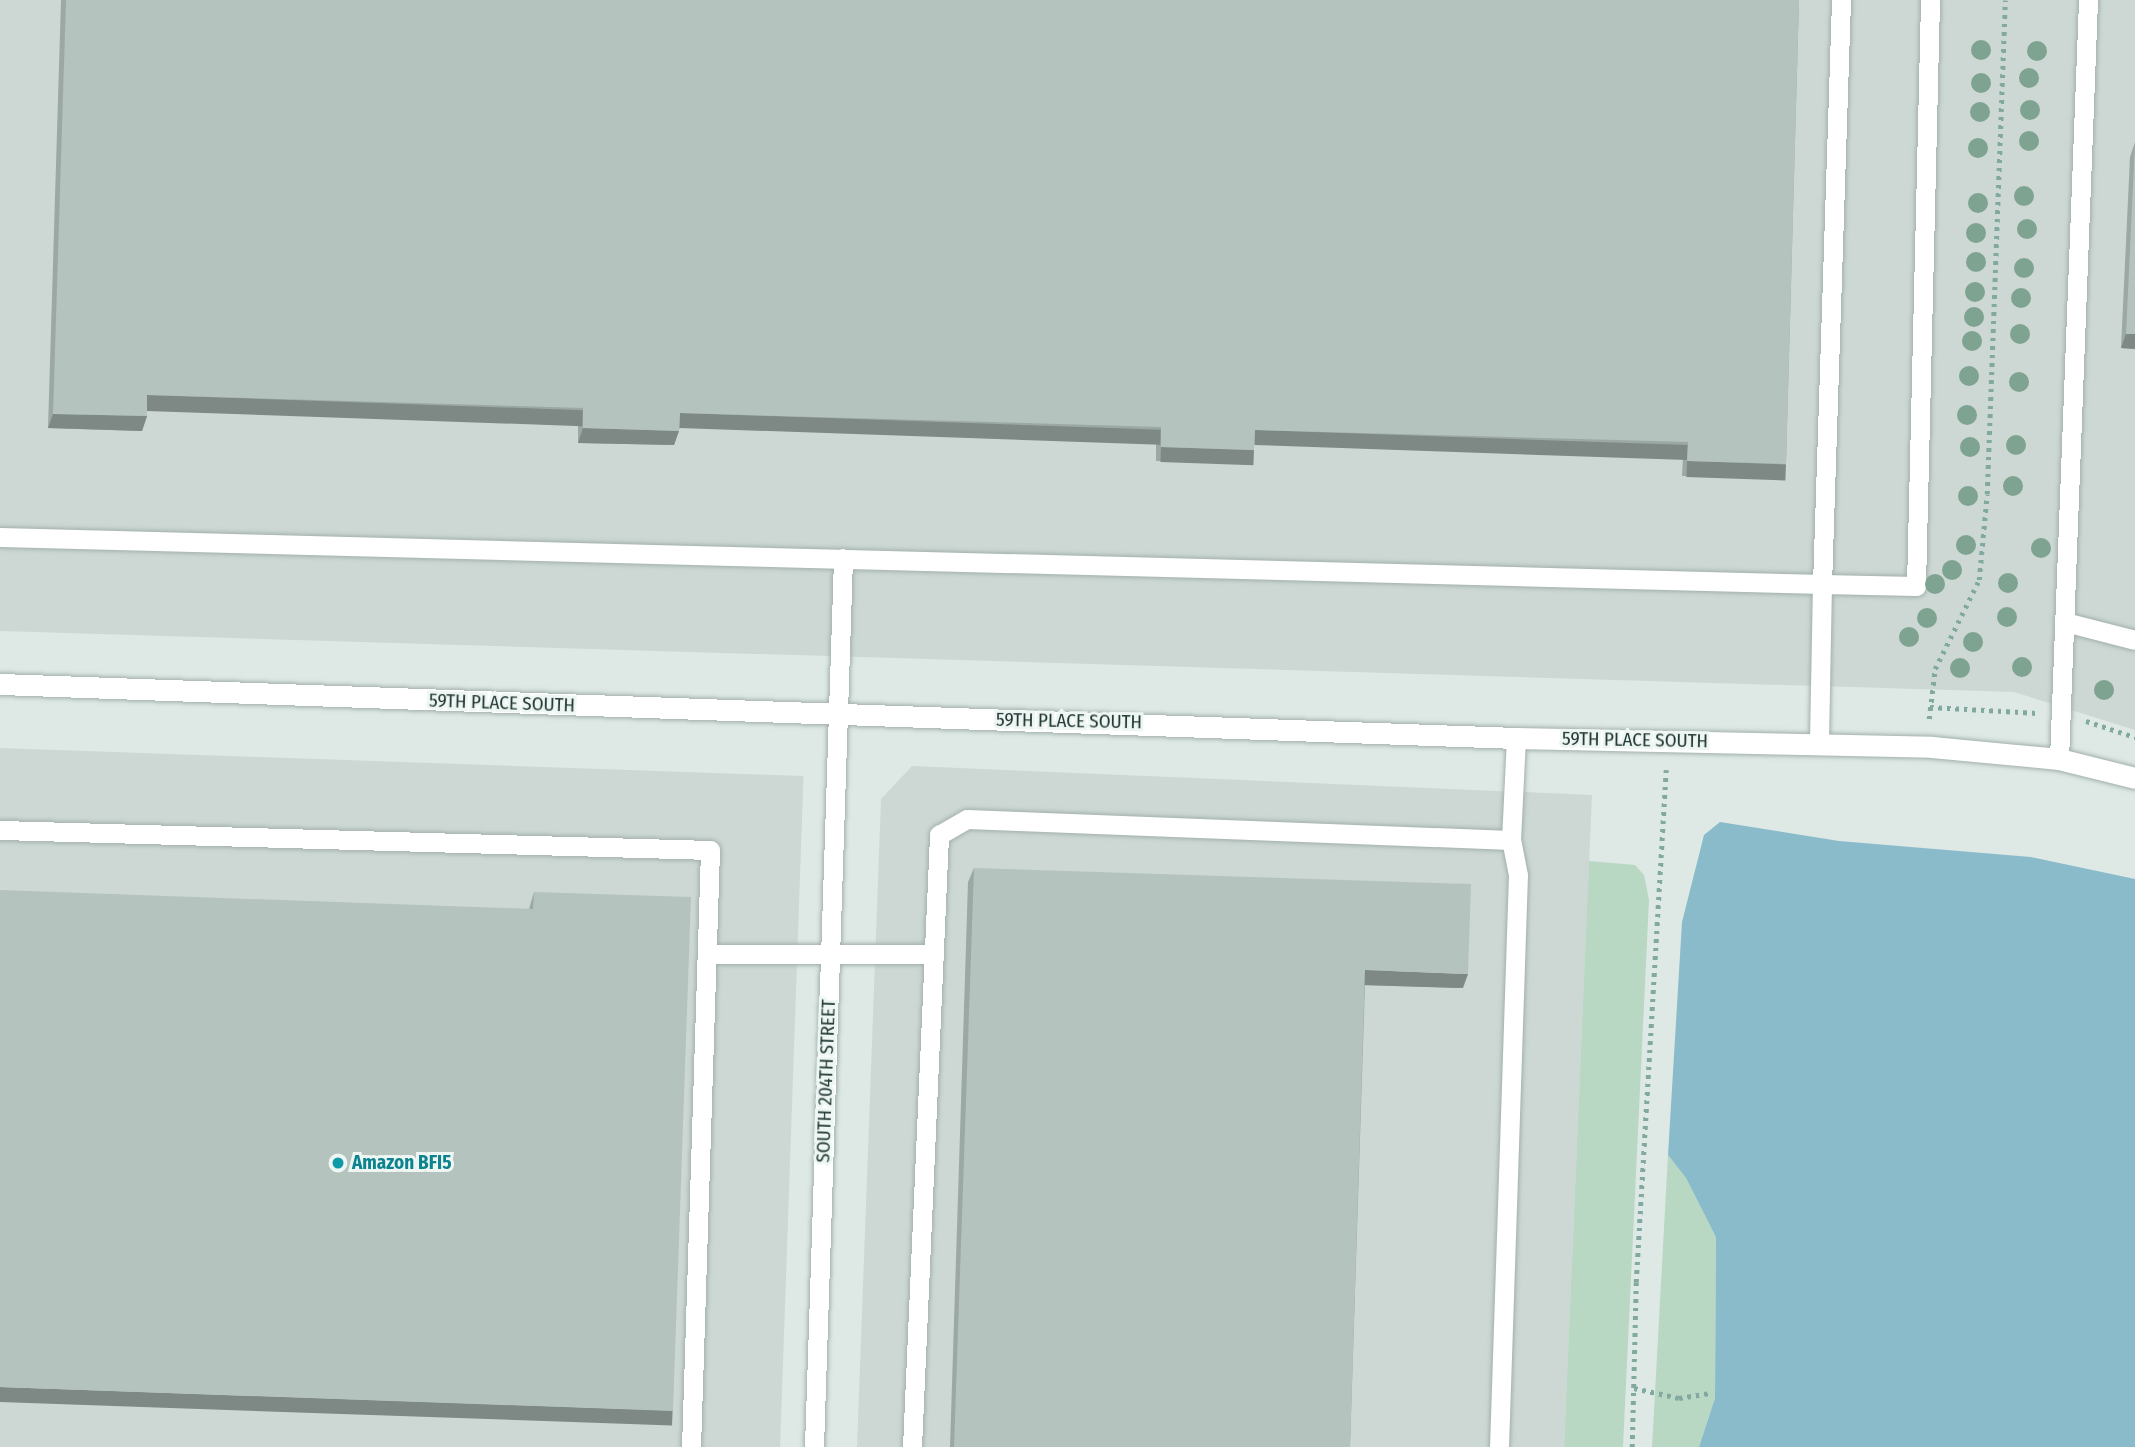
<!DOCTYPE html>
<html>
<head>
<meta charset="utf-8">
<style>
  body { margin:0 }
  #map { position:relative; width:2135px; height:1447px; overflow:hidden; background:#dee9e5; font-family:"Fira Sans Condensed",sans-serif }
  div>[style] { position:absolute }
  .built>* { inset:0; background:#cdd8d4; transform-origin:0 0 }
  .green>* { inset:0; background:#b9d8c4 }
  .water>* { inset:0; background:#8abbca }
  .path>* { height:4.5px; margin-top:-2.25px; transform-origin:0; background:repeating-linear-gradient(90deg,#81a9a0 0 3.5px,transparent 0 8.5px) }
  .roads { filter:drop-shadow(0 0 2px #a2b0ac) drop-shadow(0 0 2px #a2b0ac) }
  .service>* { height:19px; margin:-9.5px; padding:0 9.5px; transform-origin:9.5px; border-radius:9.5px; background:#fff }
  .tertiary>* { height:21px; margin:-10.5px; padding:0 10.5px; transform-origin:10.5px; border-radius:10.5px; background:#fff }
  .trees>* { width:20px; height:20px; margin:-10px; border-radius:50%; background:#7ea390 }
  .wall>* { inset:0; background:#9ba8a3 }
  .shaded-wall>* { inset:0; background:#7e8885; transform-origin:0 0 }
  .building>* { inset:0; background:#b4c3be }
  .dots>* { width:19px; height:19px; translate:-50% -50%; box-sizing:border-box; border:4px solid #eef6f3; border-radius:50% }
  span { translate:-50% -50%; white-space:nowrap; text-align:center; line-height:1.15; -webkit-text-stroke:6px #eef6f3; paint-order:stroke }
  .street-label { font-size:19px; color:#213733 }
  .culture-label { font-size:19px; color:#0d838f; font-weight:700 }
  .left { translate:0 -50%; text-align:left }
</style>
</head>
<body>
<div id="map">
  <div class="built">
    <div style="clip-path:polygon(0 0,2135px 0,2135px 730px,2014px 692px,0 631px)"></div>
    <div style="left:0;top:748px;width:804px;height:699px;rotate:2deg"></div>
    <div style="clip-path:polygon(912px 766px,1592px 795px,1564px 1447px,857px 1447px,881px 799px)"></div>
  </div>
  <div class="green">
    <div style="clip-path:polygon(1589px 861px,1635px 865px,1644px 875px,1649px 900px,1623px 1447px,1564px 1447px)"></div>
    <div style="clip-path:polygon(1668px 1155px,1686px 1178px,1716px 1236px,1715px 1398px,1699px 1447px,1652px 1447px)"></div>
  </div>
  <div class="water">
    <div style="clip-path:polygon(1720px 822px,1839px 841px,2031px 857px,2135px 879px,2135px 1447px,1699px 1447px,1715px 1398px,1716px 1237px,1686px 1178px,1668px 1155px,1682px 922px,1704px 835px)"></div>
  </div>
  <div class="path">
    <div style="left:1930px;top:707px;width:106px;rotate:3.2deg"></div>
    <div style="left:1929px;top:719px;width:50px;rotate:-83.2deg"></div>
    <div style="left:1935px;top:669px;width:99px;rotate:-63.7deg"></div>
    <div style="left:1979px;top:580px;width:86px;rotate:-84.7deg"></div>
    <div style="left:1987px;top:494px;width:494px;rotate:-87.9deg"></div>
    <div style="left:2086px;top:721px;width:52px;rotate:18.1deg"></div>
    <div style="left:1634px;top:1388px;width:46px;rotate:12.5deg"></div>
    <div style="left:1679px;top:1398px;width:30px;rotate:-9deg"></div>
    <div style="left:1632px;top:1447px;width:165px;rotate:-88.6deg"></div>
    <div style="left:1636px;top:1282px;width:513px;rotate:-86.65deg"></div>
  </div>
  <div class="roads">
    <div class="service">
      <div style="left:1841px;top:0;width:584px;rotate:91.86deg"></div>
      <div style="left:1822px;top:584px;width:94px;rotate:1.2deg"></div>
      <div style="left:1916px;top:586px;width:586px;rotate:-88.63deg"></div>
      <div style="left:0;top:537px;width:1823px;rotate:1.48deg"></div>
      <div style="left:1822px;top:584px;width:160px;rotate:91.1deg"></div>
      <div style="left:2065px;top:622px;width:72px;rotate:14.4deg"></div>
      <div style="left:2059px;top:759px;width:760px;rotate:-87.81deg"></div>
      <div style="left:0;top:830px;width:710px;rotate:1.61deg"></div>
      <div style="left:710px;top:850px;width:597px;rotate:91.82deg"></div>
      <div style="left:707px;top:954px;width:226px"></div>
      <div style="left:814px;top:1447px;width:889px;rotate:-88.13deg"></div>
      <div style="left:912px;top:1447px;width:613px;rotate:-87.47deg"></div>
      <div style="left:939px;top:835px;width:32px;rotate:-30deg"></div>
      <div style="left:967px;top:819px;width:544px;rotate:2.21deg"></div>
      <div style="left:1499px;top:1447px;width:572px;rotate:-88.1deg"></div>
      <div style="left:1518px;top:875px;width:36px;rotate:-101deg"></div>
      <div style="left:1511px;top:840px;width:102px;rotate:-87.2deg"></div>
    </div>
    <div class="tertiary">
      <div style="left:0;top:684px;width:1517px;rotate:2.04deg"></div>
      <div style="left:1516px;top:738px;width:416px;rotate:1.2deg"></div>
      <div style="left:1932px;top:747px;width:128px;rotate:5.4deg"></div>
      <div style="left:2059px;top:759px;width:78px;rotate:14deg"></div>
    </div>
  </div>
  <div class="trees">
    <div style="left:1981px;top:50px"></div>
    <div style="left:2037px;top:51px"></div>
    <div style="left:2029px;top:78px"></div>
    <div style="left:1981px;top:83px"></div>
    <div style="left:2030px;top:110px"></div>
    <div style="left:1980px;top:112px"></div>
    <div style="left:2029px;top:141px"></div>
    <div style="left:1978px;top:148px"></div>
    <div style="left:2024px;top:196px"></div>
    <div style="left:1978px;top:203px"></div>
    <div style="left:2027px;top:229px"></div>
    <div style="left:1976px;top:233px"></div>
    <div style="left:1976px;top:262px"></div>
    <div style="left:2024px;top:268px"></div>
    <div style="left:1975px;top:292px"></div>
    <div style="left:2021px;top:298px"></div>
    <div style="left:1974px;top:317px"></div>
    <div style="left:2020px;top:334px"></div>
    <div style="left:1972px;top:341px"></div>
    <div style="left:1969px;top:376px"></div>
    <div style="left:2019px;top:382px"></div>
    <div style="left:1967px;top:415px"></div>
    <div style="left:2016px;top:445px"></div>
    <div style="left:1970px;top:447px"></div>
    <div style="left:2013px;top:486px"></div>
    <div style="left:1968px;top:496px"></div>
    <div style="left:1966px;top:545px"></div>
    <div style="left:2041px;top:548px"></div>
    <div style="left:1952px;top:570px"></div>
    <div style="left:2008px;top:583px"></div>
    <div style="left:1935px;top:584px"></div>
    <div style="left:2007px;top:617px"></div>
    <div style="left:1927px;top:618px"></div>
    <div style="left:1909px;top:637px"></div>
    <div style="left:1973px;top:642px"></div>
    <div style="left:2022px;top:667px"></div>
    <div style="left:1960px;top:668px"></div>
    <div style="left:2104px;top:690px"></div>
  </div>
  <div class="wall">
    <div style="clip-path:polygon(61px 0,1799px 0,1786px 464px,1781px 479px,1682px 476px,1683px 457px,1254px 444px,1254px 450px,1249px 464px,1156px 461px,1156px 442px,680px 427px,674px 445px,578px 443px,578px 422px,147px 410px,147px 416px,142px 431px,48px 428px)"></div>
    <div style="clip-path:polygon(2135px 142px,2135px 349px,2121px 348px,2130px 157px)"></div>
    <div style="clip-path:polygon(974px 868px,1463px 988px,1365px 985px,1350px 1447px,950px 1447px,968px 882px)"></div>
    <div style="clip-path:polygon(534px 892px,667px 1425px,529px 909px)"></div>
  </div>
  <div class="shaded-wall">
    <div style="clip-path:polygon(2126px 334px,2135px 334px,2135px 349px,2121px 348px)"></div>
    <div style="left:147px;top:395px;width:436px;height:16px;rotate:2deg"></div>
    <div style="left:680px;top:413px;width:481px;height:15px;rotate:2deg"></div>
    <div style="clip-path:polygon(53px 414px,147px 416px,142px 431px,48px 428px)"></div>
    <div style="clip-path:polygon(583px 428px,679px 431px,674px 445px,578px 443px)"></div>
    <div style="left:1255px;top:430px;width:433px;height:15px;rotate:2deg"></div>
    <div style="left:1161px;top:447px;width:93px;height:15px;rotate:2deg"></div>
    <div style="left:1687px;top:461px;width:99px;height:16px;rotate:2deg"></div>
    <div style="clip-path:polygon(1365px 970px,1468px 974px,1463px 988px,1360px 985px)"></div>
    <div style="left:0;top:1387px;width:673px;height:15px;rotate:2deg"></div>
  </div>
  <div class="building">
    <div style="clip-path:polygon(66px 0,1799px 0,1786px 464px,1687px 461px,1688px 442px,1255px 430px,1254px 450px,1161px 447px,1161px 427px,680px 413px,679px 431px,583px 428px,583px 408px,147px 395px,147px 416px,53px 414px)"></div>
    <div style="clip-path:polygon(2135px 142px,2135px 334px,2126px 334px)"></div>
    <div style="clip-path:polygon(974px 868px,1471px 884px,1468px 974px,1365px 970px,1350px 1447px,954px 1447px)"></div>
    <div style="clip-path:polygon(0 890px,533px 909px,534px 892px,691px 897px,673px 1411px,0 1387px)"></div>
  </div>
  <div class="dots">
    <div style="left:338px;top:1163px;background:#0f9aa8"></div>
  </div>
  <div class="street-label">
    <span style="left:502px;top:703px;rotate:2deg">59TH PLACE SOUTH</span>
    <span style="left:1069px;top:721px;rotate:1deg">59TH PLACE SOUTH</span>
    <span style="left:1635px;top:740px;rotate:1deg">59TH PLACE SOUTH</span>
    <span style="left:826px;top:1081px;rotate:-88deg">SOUTH 204TH STREET</span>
  </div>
  <div class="culture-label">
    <span class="left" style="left:352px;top:1163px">Amazon BFI5</span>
  </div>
</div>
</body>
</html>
